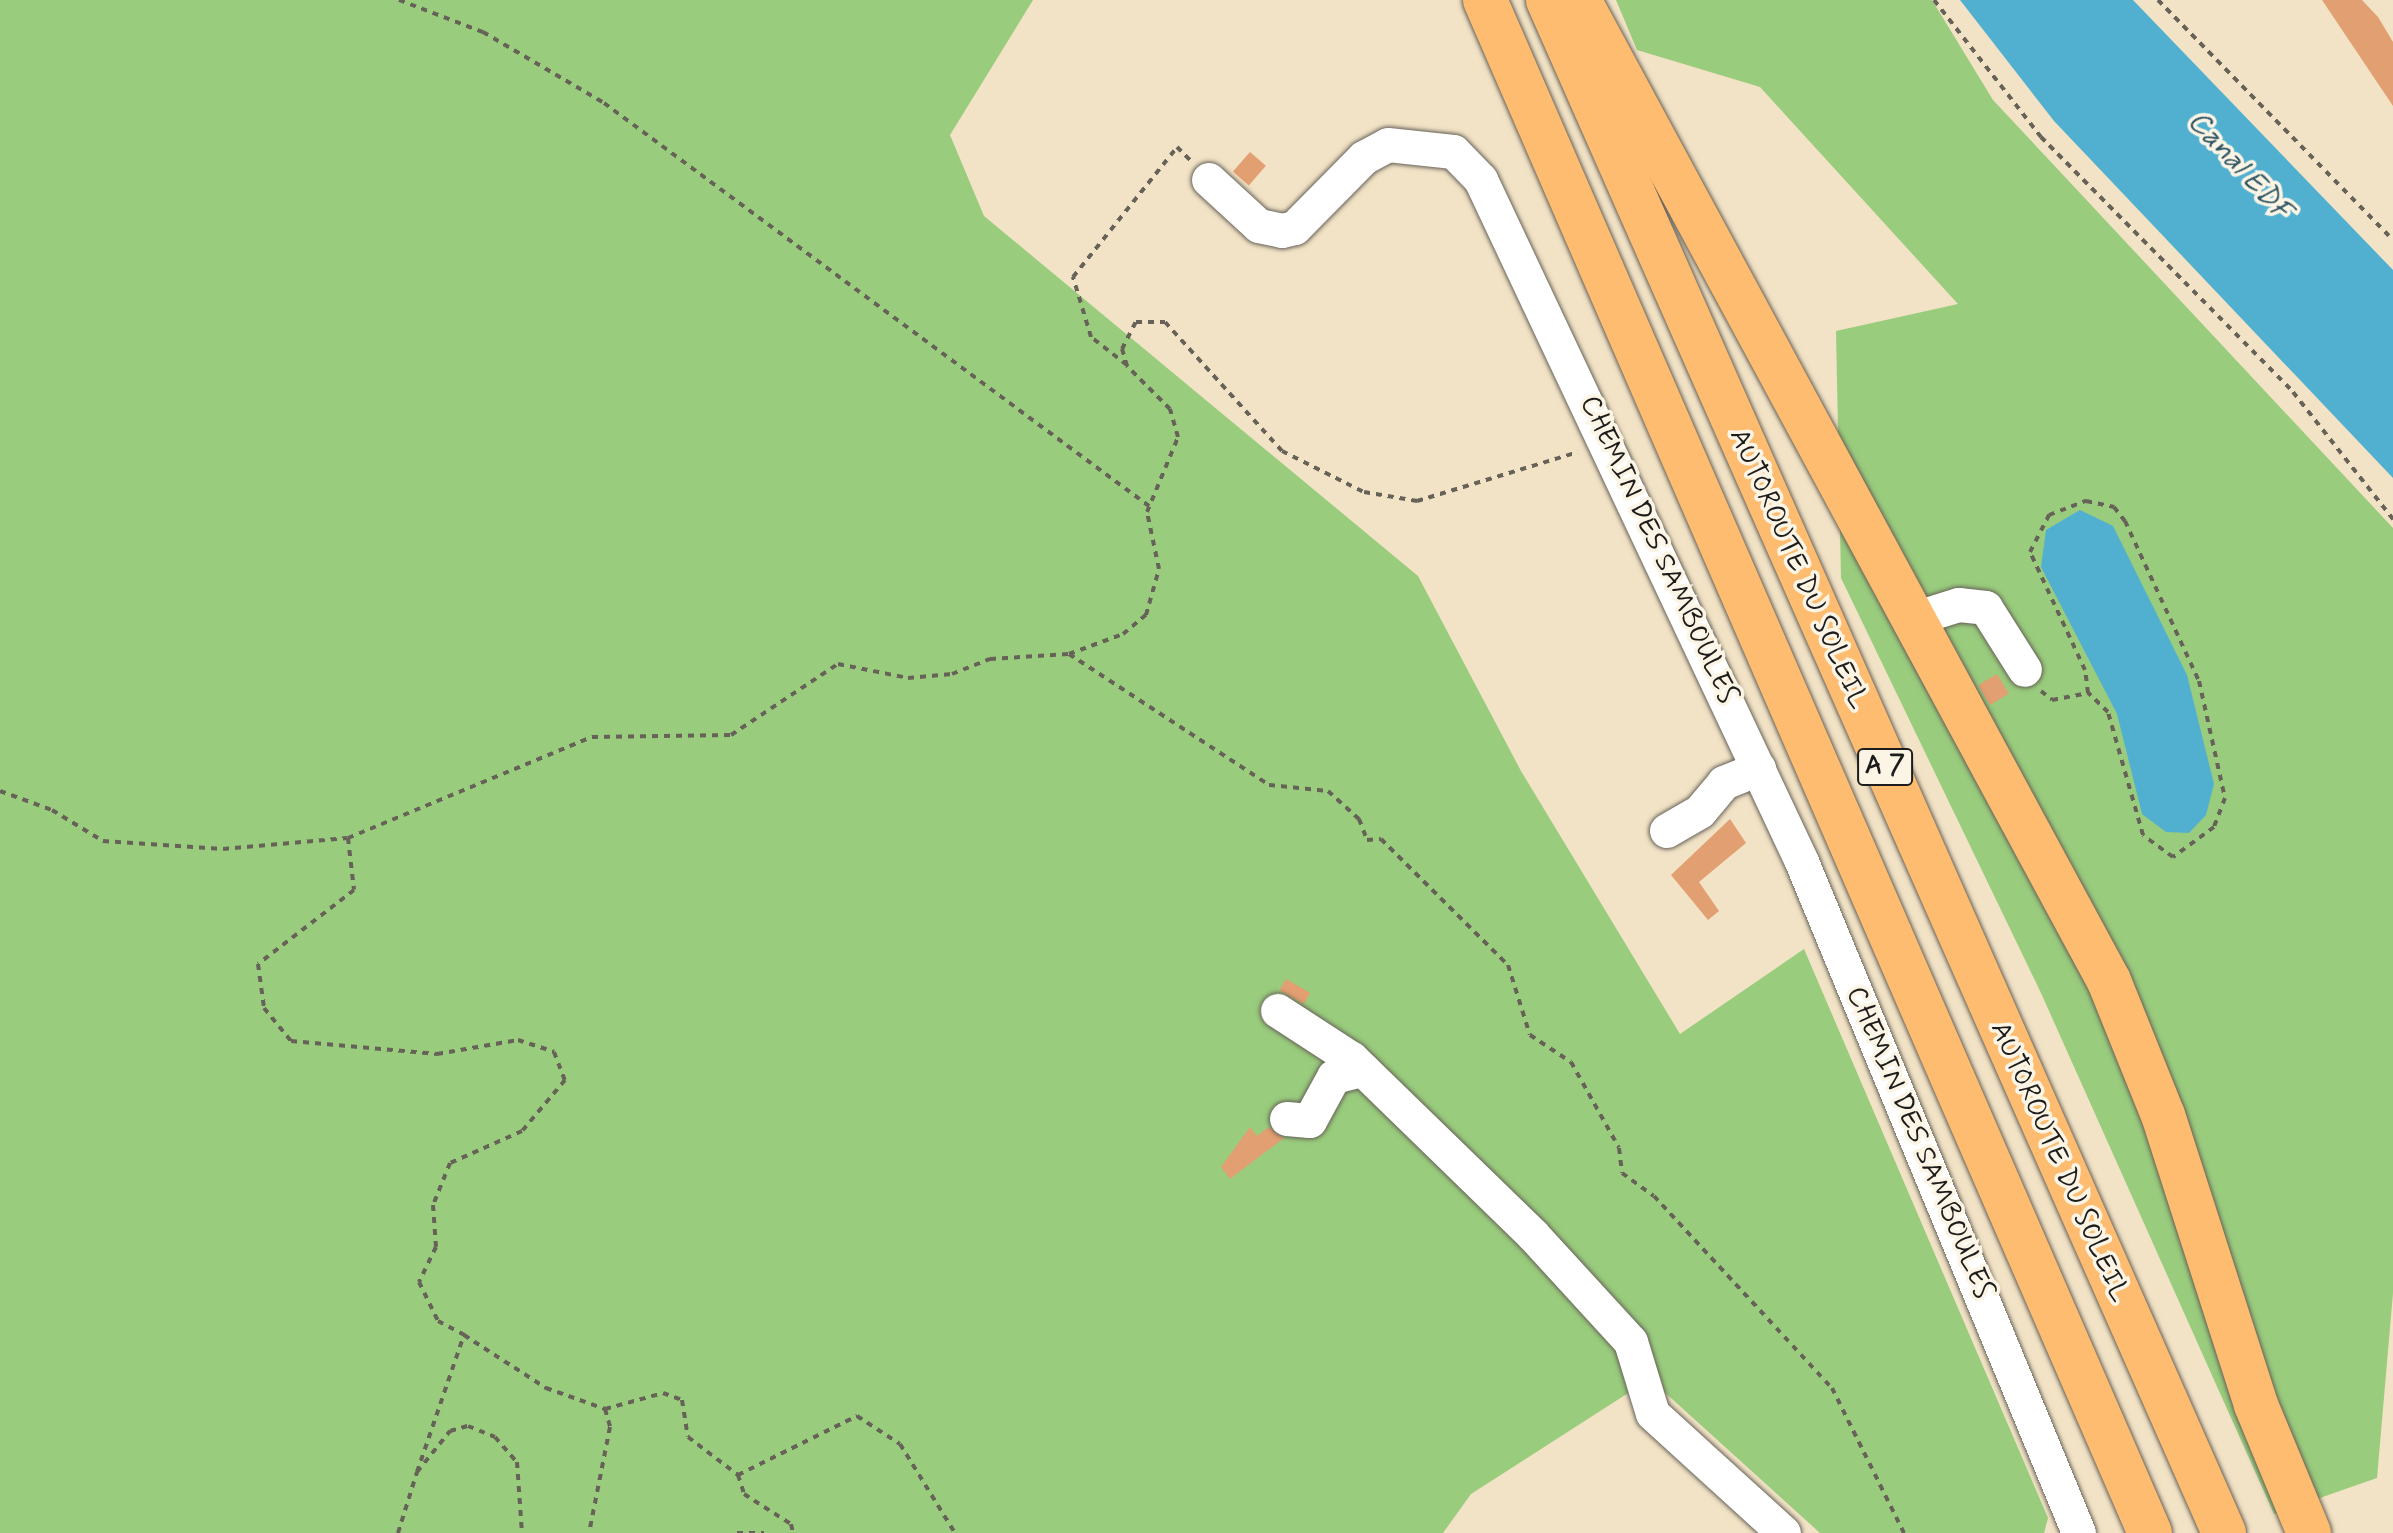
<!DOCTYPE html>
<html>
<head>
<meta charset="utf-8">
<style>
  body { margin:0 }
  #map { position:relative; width:2393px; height:1533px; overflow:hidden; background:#f2e3c6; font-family:Mynerve,sans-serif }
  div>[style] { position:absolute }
  .green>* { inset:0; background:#99cc7d }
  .water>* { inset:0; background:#51b0d0 }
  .building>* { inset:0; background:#e29f71; transform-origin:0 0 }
  .path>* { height:4px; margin-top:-2px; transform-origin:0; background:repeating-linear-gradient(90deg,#676258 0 6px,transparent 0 12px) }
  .roads { filter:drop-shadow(0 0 2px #676258) drop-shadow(0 0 2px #676258) }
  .minor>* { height:34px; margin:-17px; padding:0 17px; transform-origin:17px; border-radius:17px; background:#fff }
  .highway>* { height:44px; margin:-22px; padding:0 22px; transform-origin:22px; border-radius:22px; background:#febc70 }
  span { translate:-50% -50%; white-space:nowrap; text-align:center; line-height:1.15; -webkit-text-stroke:7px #fcf5e5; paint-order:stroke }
  .shield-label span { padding:2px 6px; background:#fcf5e5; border:2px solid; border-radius:6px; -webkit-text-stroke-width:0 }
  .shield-label { font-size:26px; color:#1c1c1c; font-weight:700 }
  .street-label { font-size:28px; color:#1c1c1c }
  .water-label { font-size:30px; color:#315764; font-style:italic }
</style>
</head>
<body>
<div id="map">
  <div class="green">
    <div style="clip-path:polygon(0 0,1033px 0,950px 135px,984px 216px,1418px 576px,1521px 771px,1680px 1034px,1804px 949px,2048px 1518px,2044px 1533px,1820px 1533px,1650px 1379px,1471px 1494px,1443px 1533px,0 1533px)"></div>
    <div style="clip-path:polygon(1616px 0,1932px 0,1993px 100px,2393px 528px,2393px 1293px,2377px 1478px,2274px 1514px,2041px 993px,1841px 578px,1836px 331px,1958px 304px,1760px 87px,1637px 50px)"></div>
  </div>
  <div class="water">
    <div style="clip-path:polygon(1960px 0,2133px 0,2393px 270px,2393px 478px,2054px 121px)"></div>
    <div style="clip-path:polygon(2080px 510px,2113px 526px,2187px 675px,2214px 784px,2206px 815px,2189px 833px,2166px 832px,2142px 814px,2117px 714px,2041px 567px,2046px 530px)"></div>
  </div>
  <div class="building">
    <div style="clip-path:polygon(2322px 0,2362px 0,2378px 17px,2393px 42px,2393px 106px)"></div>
    <div style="left:1250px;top:152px;width:21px;height:26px;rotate:41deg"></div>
    <div style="left:1997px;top:674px;width:23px;height:22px;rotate:59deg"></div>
    <div style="clip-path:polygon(1730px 819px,1746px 843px,1699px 882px,1719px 911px,1708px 920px,1671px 875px)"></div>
    <div style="left:1286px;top:979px;width:28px;height:13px;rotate:30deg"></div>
    <div style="clip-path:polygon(1250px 1127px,1257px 1136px,1269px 1127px,1284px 1138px,1230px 1179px,1221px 1167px)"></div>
  </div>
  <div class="path">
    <div style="left:399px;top:0;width:90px;rotate:20.9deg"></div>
    <div style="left:483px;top:32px;width:140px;rotate:30.4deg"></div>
    <div style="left:604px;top:103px;width:678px;rotate:36.48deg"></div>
    <div style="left:1934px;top:0;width:174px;rotate:52deg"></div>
    <div style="left:2041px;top:137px;width:359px;rotate:45.3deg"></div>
    <div style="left:2293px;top:392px;width:162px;rotate:51.8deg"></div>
    <div style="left:2158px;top:0;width:336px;rotate:45.6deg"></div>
    <div style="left:1127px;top:365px;width:46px;rotate:-142.1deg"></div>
    <div style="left:1091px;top:337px;width:63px;rotate:-106.7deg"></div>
    <div style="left:1073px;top:277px;width:166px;rotate:-51.3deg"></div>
    <div style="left:1177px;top:147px;width:20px;rotate:45deg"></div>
    <div style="left:1069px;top:654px;width:239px;rotate:33.2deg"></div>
    <div style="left:1269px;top:785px;width:59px;rotate:5.8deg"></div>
    <div style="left:1328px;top:791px;width:42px;rotate:42.1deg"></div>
    <div style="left:1359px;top:819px;width:22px;rotate:69deg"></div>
    <div style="left:1367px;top:840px;width:14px;rotate:-4deg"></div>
    <div style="left:1381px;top:839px;width:179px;rotate:44.8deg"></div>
    <div style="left:1508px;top:965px;width:73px;rotate:72.6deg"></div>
    <div style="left:1530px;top:1035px;width:49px;rotate:33.4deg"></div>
    <div style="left:1571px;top:1062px;width:98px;rotate:60.8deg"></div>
    <div style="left:1619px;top:1148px;width:25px;rotate:83deg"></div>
    <div style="left:1622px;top:1173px;width:39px;rotate:36deg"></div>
    <div style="left:1654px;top:1196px;width:262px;rotate:47.2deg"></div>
    <div style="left:1832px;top:1388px;width:162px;rotate:63.6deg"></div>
    <div style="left:2041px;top:691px;width:14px;rotate:39deg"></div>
    <div style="left:2052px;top:700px;width:37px;rotate:-11deg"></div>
    <div style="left:2088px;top:693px;width:23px;rotate:-97deg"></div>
    <div style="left:2085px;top:670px;width:130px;rotate:-115deg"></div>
    <div style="left:2030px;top:552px;width:42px;rotate:-62.8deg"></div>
    <div style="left:2049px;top:515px;width:40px;rotate:-21deg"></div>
    <div style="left:2086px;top:501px;width:29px;rotate:12deg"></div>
    <div style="left:2114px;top:507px;width:18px;rotate:52deg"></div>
    <div style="left:2125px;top:521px;width:176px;rotate:65.2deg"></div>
    <div style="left:2199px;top:681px;width:120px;rotate:77.5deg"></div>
    <div style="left:2225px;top:798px;width:31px;rotate:111deg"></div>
    <div style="left:2214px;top:827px;width:51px;rotate:143.8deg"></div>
    <div style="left:2173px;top:857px;width:37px;rotate:-144deg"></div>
    <div style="left:2143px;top:835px;width:128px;rotate:-105.9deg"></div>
    <div style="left:2108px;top:712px;width:28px;rotate:-136deg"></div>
    <div style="left:0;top:791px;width:55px;rotate:20.1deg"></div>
    <div style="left:52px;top:810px;width:60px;rotate:31.3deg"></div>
    <div style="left:103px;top:841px;width:120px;rotate:3.8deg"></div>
    <div style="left:223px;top:849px;width:125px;rotate:-5deg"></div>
    <div style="left:348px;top:838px;width:264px;rotate:-22.5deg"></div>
    <div style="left:592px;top:737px;width:139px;rotate:-0.8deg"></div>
    <div style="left:731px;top:735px;width:128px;rotate:-33.6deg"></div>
    <div style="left:838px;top:664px;width:71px;rotate:11.3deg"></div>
    <div style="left:908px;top:678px;width:44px;rotate:-5.2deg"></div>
    <div style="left:952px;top:674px;width:41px;rotate:-21.5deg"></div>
    <div style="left:990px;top:659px;width:79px;rotate:-3.6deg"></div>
    <div style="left:1069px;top:654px;width:58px;rotate:-20.3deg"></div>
    <div style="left:1123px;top:634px;width:30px;rotate:-40deg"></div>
    <div style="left:1146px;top:615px;width:48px;rotate:-74.2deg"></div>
    <div style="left:1159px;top:569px;width:58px;rotate:-101.9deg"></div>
    <div style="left:1147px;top:512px;width:81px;rotate:-67.5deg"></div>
    <div style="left:1178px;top:437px;width:29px;rotate:-106deg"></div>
    <div style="left:1170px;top:409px;width:61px;rotate:-135deg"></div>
    <div style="left:1127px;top:366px;width:18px;rotate:-106deg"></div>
    <div style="left:1122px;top:349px;width:30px;rotate:-63deg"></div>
    <div style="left:1136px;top:322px;width:29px"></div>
    <div style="left:1165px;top:322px;width:174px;rotate:47.8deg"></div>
    <div style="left:1282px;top:451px;width:92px;rotate:26.6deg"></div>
    <div style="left:1364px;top:492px;width:54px;rotate:9.6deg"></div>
    <div style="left:1417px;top:501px;width:168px;rotate:-16.9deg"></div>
    <div style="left:348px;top:838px;width:52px;rotate:83.4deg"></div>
    <div style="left:354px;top:890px;width:121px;rotate:142.4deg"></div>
    <div style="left:258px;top:964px;width:44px;rotate:82.2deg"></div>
    <div style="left:264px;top:1008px;width:43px;rotate:50.7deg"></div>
    <div style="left:291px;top:1041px;width:147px;rotate:5.1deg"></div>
    <div style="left:437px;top:1054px;width:82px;rotate:-9.8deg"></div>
    <div style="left:518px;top:1040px;width:38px;rotate:18deg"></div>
    <div style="left:554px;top:1052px;width:30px;rotate:69deg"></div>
    <div style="left:565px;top:1080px;width:67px;rotate:130.1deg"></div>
    <div style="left:522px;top:1131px;width:79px;rotate:156deg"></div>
    <div style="left:450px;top:1163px;width:45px;rotate:112deg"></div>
    <div style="left:433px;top:1205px;width:42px;rotate:85.9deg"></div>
    <div style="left:436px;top:1247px;width:39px;rotate:116deg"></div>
    <div style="left:419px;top:1282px;width:43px;rotate:64deg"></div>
    <div style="left:438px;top:1321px;width:30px;rotate:28deg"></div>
    <div style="left:605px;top:1409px;width:60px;rotate:-15.4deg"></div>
    <div style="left:663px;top:1393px;width:20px;rotate:20deg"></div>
    <div style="left:682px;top:1400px;width:37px;rotate:81deg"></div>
    <div style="left:688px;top:1437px;width:63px;rotate:37.2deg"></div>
    <div style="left:738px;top:1475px;width:133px;rotate:-26.4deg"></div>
    <div style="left:857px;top:1416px;width:51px;rotate:33.1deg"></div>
    <div style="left:900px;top:1444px;width:105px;rotate:58.3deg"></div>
    <div style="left:417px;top:1472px;width:145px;rotate:-71.1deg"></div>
    <div style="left:464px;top:1335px;width:98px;rotate:32.9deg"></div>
    <div style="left:546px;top:1388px;width:63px;rotate:19.6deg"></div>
    <div style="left:605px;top:1409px;width:19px;rotate:74deg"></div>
    <div style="left:610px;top:1427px;width:108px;rotate:101.2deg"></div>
    <div style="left:738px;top:1475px;width:20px;rotate:72deg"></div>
    <div style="left:744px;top:1494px;width:56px;rotate:32.6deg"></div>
    <div style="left:791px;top:1524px;width:9px;rotate:77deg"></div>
    <div style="left:398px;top:1533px;width:64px;rotate:-72.7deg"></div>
    <div style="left:417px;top:1472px;width:53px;rotate:-51.2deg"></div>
    <div style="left:450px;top:1431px;width:19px;rotate:-16deg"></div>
    <div style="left:468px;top:1426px;width:29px;rotate:22deg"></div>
    <div style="left:495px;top:1437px;width:33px;rotate:49deg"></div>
    <div style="left:517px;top:1462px;width:71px;rotate:86deg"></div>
    <div style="left:737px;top:1533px;width:27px"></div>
  </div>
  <div class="roads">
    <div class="minor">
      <div style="left:1209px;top:180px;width:68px;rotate:42.6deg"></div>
      <div style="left:1259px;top:226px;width:24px;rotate:12deg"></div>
      <div style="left:1282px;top:231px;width:13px;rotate:-13deg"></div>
      <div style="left:1295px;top:228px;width:98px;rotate:-45.4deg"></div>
      <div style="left:1364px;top:158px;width:27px;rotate:-28deg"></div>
      <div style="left:1388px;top:145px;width:66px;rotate:6.1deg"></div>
      <div style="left:1454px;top:152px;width:39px;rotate:46deg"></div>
      <div style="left:1481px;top:180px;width:754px;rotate:64.79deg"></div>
      <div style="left:1802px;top:862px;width:726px;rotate:67.57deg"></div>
      <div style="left:1911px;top:620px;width:50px;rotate:-17.4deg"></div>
      <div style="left:1959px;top:605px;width:27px;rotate:6deg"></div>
      <div style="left:1986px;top:608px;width:73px;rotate:57.8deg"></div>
      <div style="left:1667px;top:831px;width:38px;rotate:-30deg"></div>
      <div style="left:1700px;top:812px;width:38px;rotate:-50deg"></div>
      <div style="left:1724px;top:783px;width:38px;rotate:-22deg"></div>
      <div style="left:1278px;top:1011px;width:88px;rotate:33deg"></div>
      <div style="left:1352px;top:1059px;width:252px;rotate:44.2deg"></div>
      <div style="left:1533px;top:1235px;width:145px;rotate:47.5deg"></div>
      <div style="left:1631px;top:1342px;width:75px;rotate:73deg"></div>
      <div style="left:1653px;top:1414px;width:177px;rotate:42.3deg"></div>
      <div style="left:1287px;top:1119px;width:23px;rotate:5deg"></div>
      <div style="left:1310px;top:1121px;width:50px;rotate:-61.4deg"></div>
      <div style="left:1334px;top:1077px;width:30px;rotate:-14deg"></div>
    </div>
    <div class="highway">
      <div style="left:1485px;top:0;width:1671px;rotate:66.55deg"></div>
      <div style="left:1548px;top:0;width:1675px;rotate:66.2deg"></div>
      <div style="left:1579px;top:0;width:1115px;rotate:61.62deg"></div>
      <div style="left:2109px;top:981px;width:144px;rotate:68.1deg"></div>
      <div style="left:2163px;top:1115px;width:305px;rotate:72.2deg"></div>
      <div style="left:2256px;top:1405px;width:139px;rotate:67.5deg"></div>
    </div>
  </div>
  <div class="shield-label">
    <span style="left:1885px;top:767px">A 7</span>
  </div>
  <div class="street-label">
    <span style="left:1658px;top:550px;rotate:65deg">CHEMIN DES SAMBOULES</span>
    <span style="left:1798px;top:569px;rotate:66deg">AUTOROUTE DU SOLEIL</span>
    <span style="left:1919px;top:1143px;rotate:67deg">CHEMIN DES SAMBOULES</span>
    <span style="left:2059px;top:1162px;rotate:66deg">AUTOROUTE DU SOLEIL</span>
  </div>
  <div class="water-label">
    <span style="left:2239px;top:166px;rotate:47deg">Canal EDF</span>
  </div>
</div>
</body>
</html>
